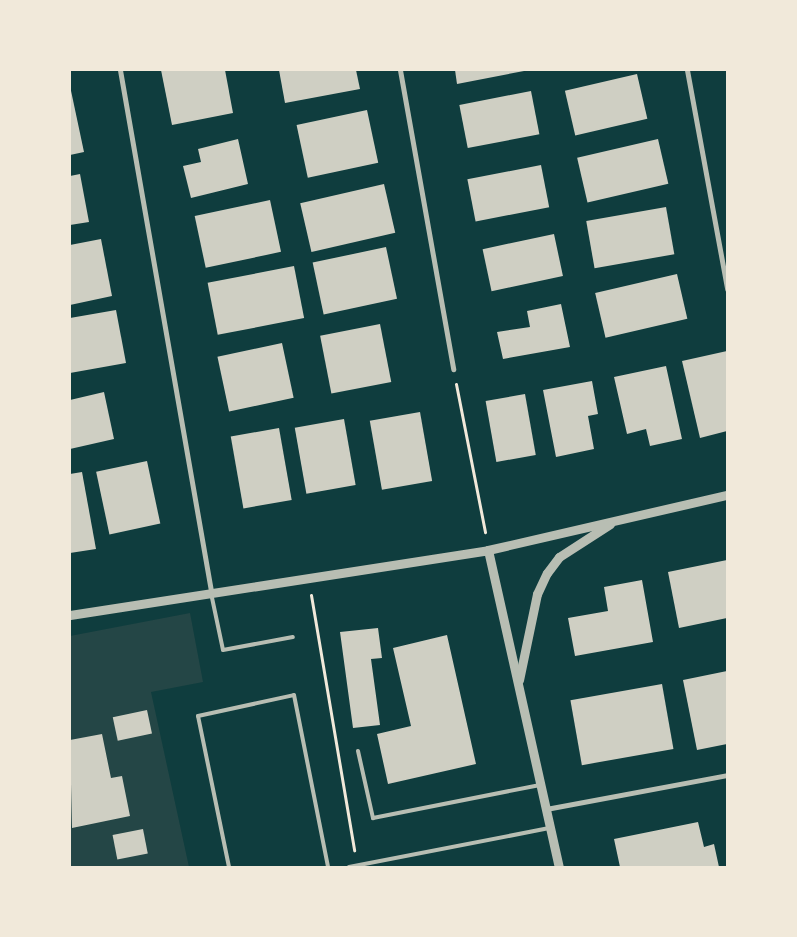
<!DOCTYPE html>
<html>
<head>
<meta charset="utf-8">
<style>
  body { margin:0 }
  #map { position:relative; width:797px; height:937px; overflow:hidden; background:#0f3d3e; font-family:Montserrat,sans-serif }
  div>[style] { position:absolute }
  .green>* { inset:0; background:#244646 }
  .building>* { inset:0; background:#cfcfc3; transform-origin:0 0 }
  .path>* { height:3px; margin:-1.5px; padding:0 1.5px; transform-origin:1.5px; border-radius:1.5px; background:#f1e9da }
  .service>* { height:4px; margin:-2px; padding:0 2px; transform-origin:2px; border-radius:2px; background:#b8beb3 }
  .minor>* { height:5px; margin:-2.5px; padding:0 2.5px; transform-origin:2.5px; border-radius:2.5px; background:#b8beb3 }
  .tertiary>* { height:9px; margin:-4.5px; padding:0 4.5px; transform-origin:4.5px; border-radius:4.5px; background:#b8beb3 }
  span { translate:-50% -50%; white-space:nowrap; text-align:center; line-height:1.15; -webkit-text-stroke:4.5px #f1e9da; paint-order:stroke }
  .frame { position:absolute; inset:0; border:71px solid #f1e9da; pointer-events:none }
</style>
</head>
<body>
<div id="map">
  <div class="green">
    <div style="clip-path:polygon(190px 613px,203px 682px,151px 692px,189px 867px,70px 867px,70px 636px)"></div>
  </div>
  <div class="building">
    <div style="clip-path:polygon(161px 70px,225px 70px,233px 113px,172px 125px)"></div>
    <div style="clip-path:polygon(279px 70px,356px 70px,360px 89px,285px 103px)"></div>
    <div style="clip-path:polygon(455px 70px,524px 70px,524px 71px,457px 84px)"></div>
    <div style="left:637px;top:74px;width:46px;height:74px;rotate:77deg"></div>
    <div style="clip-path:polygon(70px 86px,84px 152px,70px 155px)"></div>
    <div style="left:531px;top:91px;width:44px;height:73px;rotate:79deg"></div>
    <div style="left:367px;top:110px;width:54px;height:72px;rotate:78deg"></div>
    <div style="clip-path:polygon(238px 139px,248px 184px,191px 198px,183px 166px,201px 162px,198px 149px)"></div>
    <div style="left:658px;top:139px;width:46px;height:83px;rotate:77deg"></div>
    <div style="left:541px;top:165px;width:43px;height:75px;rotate:79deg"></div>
    <div style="clip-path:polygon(80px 174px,89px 222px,70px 225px,70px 176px)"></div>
    <div style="left:384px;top:184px;width:50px;height:86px;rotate:77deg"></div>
    <div style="left:270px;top:200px;width:53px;height:77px;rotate:78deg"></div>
    <div style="left:666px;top:207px;width:48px;height:81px;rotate:80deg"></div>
    <div style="left:554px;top:234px;width:43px;height:73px;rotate:78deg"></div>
    <div style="clip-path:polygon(101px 239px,112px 296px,70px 305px,70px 245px)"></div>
    <div style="left:386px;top:247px;width:53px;height:75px;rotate:78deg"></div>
    <div style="left:294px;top:266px;width:53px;height:88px;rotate:79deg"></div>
    <div style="left:677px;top:274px;width:46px;height:84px;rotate:77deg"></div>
    <div style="clip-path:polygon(561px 304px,570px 347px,503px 359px,497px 332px,530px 327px,527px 311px)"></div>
    <div style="clip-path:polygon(116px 310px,126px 363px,70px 373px,70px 318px)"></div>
    <div style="left:380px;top:324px;width:59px;height:61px;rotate:79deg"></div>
    <div style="left:282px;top:343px;width:56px;height:66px;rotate:78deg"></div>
    <div style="clip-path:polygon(727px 351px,727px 431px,700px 438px,682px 361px)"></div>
    <div style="clip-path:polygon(666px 366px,682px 439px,650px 446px,646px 429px,627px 434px,614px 377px)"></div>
    <div style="clip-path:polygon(592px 381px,598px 414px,588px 416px,594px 449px,556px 457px,543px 390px)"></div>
    <div style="clip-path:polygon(104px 392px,114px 439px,70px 449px,70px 400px)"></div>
    <div style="left:525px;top:394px;width:62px;height:40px;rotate:80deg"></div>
    <div style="left:420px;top:412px;width:70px;height:51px;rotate:80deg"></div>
    <div style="left:344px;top:419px;width:67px;height:50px;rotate:80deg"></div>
    <div style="left:279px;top:428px;width:73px;height:49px;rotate:80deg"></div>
    <div style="left:147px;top:461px;width:64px;height:52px;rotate:78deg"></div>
    <div style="clip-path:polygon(82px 472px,96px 549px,70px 553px,70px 474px)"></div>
    <div style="clip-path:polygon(727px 560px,727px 618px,679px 628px,668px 572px)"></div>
    <div style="clip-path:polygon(642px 580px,653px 642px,575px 656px,568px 618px,608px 611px,604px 587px)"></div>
    <div style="clip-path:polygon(378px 628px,382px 658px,371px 659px,380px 725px,353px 728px,340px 632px)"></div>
    <div style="clip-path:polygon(447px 635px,476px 764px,388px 784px,377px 734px,411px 726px,393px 648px)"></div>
    <div style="clip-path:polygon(727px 671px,727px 744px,697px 750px,683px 680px)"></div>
    <div style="left:662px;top:684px;width:66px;height:93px;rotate:80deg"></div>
    <div style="left:147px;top:710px;width:24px;height:35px;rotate:78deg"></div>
    <div style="clip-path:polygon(102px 734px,111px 778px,122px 776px,130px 816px,72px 828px,70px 740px)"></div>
    <div style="clip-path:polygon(698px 822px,704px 847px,714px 844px,719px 867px,620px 867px,614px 839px)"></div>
    <div style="left:143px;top:829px;width:25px;height:31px;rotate:79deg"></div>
  </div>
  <div class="path">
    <div style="left:456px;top:384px;width:151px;rotate:78.9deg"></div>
    <div style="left:311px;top:595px;width:259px;rotate:80.4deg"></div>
  </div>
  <div class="service">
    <div style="left:211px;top:593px;width:58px;rotate:78.1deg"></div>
    <div style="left:223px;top:650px;width:71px;rotate:-10.5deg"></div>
    <div style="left:358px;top:751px;width:69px;rotate:77.4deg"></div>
    <div style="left:373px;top:818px;width:169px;rotate:-11.2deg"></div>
    <div style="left:229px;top:867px;width:154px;rotate:-101.6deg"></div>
    <div style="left:198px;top:716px;width:98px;rotate:-12.3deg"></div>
    <div style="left:294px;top:695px;width:175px;rotate:78.8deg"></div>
    <div style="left:349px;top:867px;width:204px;rotate:-11deg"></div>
  </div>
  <div class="minor">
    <div style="left:120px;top:70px;width:529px;rotate:80.09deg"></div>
    <div style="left:400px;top:70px;width:304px;rotate:79.9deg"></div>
    <div style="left:687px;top:70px;width:223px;rotate:79.6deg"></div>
    <div style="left:546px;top:809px;width:184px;rotate:-10.6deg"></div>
  </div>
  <div class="tertiary">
    <div style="left:488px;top:550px;width:325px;rotate:77.4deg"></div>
    <div style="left:70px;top:615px;width:423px;rotate:-8.8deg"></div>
    <div style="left:488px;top:550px;width:245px;rotate:-13deg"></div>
    <div style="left:519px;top:680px;width:88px;rotate:-78.2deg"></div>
    <div style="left:537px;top:594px;width:23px;rotate:-65deg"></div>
    <div style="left:547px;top:573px;width:20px;rotate:-53deg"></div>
    <div style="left:559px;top:557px;width:61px;rotate:-32.9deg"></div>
  </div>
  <div class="frame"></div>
</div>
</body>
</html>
